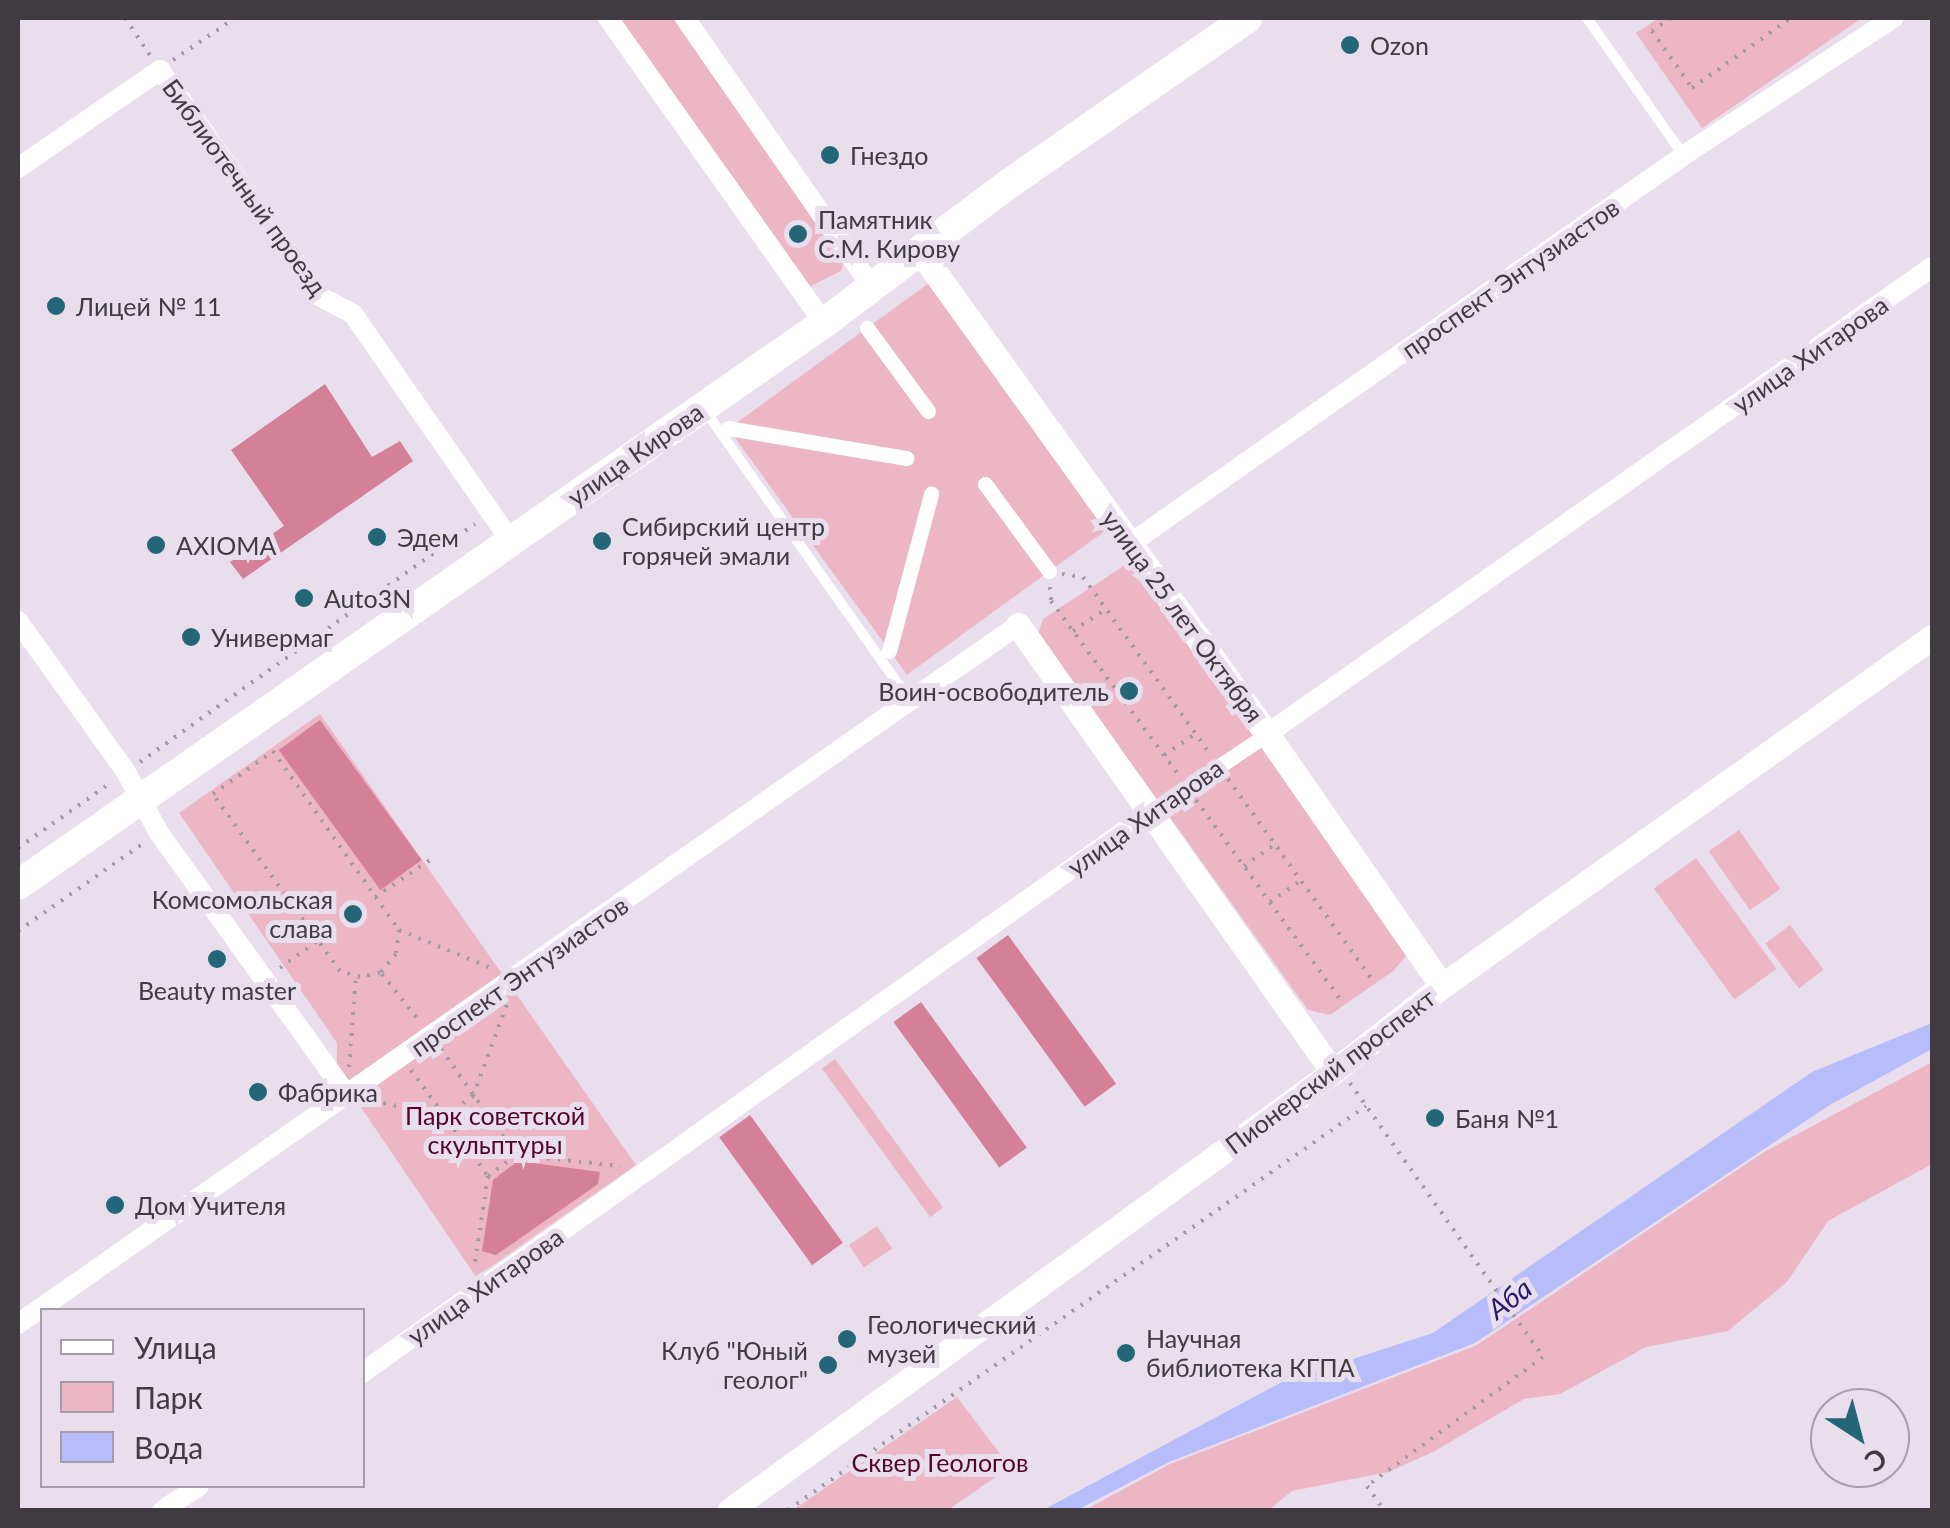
<!DOCTYPE html>
<html>
<head>
<meta charset="utf-8">
<style>
  body { margin:0 }
  #map { position:relative; width:1950px; height:1528px; overflow:hidden; background:#e9deeb; font-family:Lato,sans-serif }
  div>[style] { position:absolute }
  .green>* { inset:0; background:#edb6c5; transform-origin:0 0 }
  .forest>* { inset:0; background:#d58099; transform-origin:0 0 }
  .water>* { inset:0; background:#b7bdfa }
  .path>* { height:4px; margin-top:-2px; transform-origin:0; background:repeating-linear-gradient(90deg,#a199a3 0 2.5px,transparent 0 10.5px) }
  .service>* { height:10px; margin:-5px; padding:0 5px; transform-origin:5px; border-radius:5px; background:#fff }
  .pedestrian>* { height:15px; margin:-7.5px; padding:0 7.5px; transform-origin:7.5px; border-radius:7.5px; background:#fff }
  .minor>* { height:20px; margin:-10px; padding:0 10px; transform-origin:10px; border-radius:10px; background:#fff }
  .tertiary>* { height:25px; margin:-12.5px; padding:0 12.5px; transform-origin:12.5px; border-radius:12.5px; background:#fff }
  .primary>* { height:30px; margin:-15px; padding:0 15px; transform-origin:15px; border-radius:15px; background:#fff }
  .dots>* { width:28px; height:28px; translate:-50% -50%; box-sizing:border-box; border:5px solid #e9deeb; border-radius:50% }
  span { translate:-50% -50%; white-space:nowrap; text-align:center; line-height:1.15; -webkit-text-stroke:10px #e9deeb; paint-order:stroke }
  .poi-label { font-size:25px; color:#3f3b40 }
  .left { translate:0 -50%; text-align:left }
  .right { translate:-100% -50%; text-align:right }
  .street-label { font-size:25px; color:#3f3b40 }
  .park-label { font-size:25px; color:#520527 }
  .water-label { font-size:28px; color:#25196e; font-style:italic }
  .frame { position:absolute; inset:0; border:20px solid #3f3b40; pointer-events:none }
  .legend { position:absolute; left:40px; top:1308px; width:325px; height:180px; box-sizing:border-box; background:#e9deeb; border:2px solid #a59da7; margin:0; padding:12px 18px; list-style:none; font-size:30px; color:#3f3b40 }
  .legend li { display:flex; align-items:center; gap:20px; height:50px }
  .legend b { width:50px; border:2px solid #a59da7 }
  .north { position:absolute; left:1810px; top:1388px; width:100px; height:100px; box-sizing:border-box; background:#e9deeb; border:2px solid #a59da7; border-radius:50%; rotate:144deg; font-size:28px; font-weight:700; line-height:40px; text-align:center; color:#3f3b40 }
  .north::after { content:''; display:block; margin:auto; width:35px; height:45px; background:#236678; clip-path:polygon(50% 0,100% 100%,50% 72%,0 100%) }
</style>
</head>
<body>
<div id="map">
  <div class="green">
    <div style="clip-path:polygon(616px 18px,673px 18px,844px 260px,841px 271px,807px 288px)"></div>
    <div style="clip-path:polygon(1659px 18px,1862px 18px,1702px 128px,1636px 33px)"></div>
    <div style="left:929px;top:283px;width:304px;height:248px;rotate:54deg"></div>
    <div style="clip-path:polygon(1128px 563px,1135px 565px,1407px 955px,1393px 971px,1330px 1015px,1308px 1010px,1038px 633px,1043px 619px)"></div>
    <div style="clip-path:polygon(320px 714px,636px 1165px,476px 1277px,337px 1072px,337px 1043px,179px 813px)"></div>
    <div style="left:1739px;top:830px;width:72px;height:37px;rotate:55deg"></div>
    <div style="left:1696px;top:858px;width:137px;height:52px;rotate:54deg"></div>
    <div style="left:1790px;top:925px;width:56px;height:31px;rotate:53deg"></div>
    <div style="left:835px;top:1059px;width:184px;height:16px;rotate:54deg"></div>
    <div style="clip-path:polygon(1932px 1062px,1932px 1164px,1828px 1221px,1787px 1282px,1728px 1331px,1646px 1347px,1560px 1394px,1524px 1399px,1433px 1452px,1388px 1472px,1292px 1491px,1269px 1510px,1085px 1510px,1170px 1464px,1477px 1345px,1764px 1152px)"></div>
    <div style="left:877px;top:1226px;width:27px;height:34px;rotate:56deg"></div>
    <div style="clip-path:polygon(957px 1397px,1010px 1467px,948px 1510px,793px 1510px)"></div>
  </div>
  <div class="forest">
    <div style="clip-path:polygon(325px 384px,372px 457px,400px 441px,413px 461px,243px 579px,230px 562px,284px 526px,231px 450px)"></div>
    <div style="left:320px;top:720px;width:173px;height:51px;rotate:54deg"></div>
    <div style="left:1008px;top:935px;width:184px;height:39px;rotate:54deg"></div>
    <div style="left:921px;top:1002px;width:180px;height:34px;rotate:54deg"></div>
    <div style="left:750px;top:1115px;width:158px;height:38px;rotate:54deg"></div>
    <div style="clip-path:polygon(518px 1161px,600px 1172px,598px 1184px,496px 1255px,482px 1251px,493px 1180px)"></div>
  </div>
  <div class="water">
    <div style="clip-path:polygon(1932px 1023px,1932px 1049px,1828px 1106px,1475px 1343px,1169px 1462px,1077px 1510px,1043px 1510px,1282px 1382px,1433px 1333px,1812px 1072px)"></div>
  </div>
  <div class="path">
    <div style="left:125px;top:18px;width:45px;rotate:56deg"></div>
    <div style="left:1671px;top:18px;width:23px;rotate:146deg"></div>
    <div style="left:1652px;top:31px;width:70px;rotate:54.9deg"></div>
    <div style="left:1692px;top:88px;width:121px;rotate:-35.3deg"></div>
    <div style="left:173px;top:60px;width:75px;rotate:-34.1deg"></div>
    <div style="left:1062px;top:574px;width:21px;rotate:8deg"></div>
    <div style="left:1083px;top:577px;width:219px;rotate:54.3deg"></div>
    <div style="left:1050px;top:587px;width:14px;rotate:86deg"></div>
    <div style="left:1051px;top:601px;width:217px;rotate:53.8deg"></div>
    <div style="left:1073px;top:631px;width:40px;rotate:-34deg"></div>
    <div style="left:273px;top:751px;width:219px;rotate:54.9deg"></div>
    <div style="left:399px;top:930px;width:24px;rotate:97deg"></div>
    <div style="left:396px;top:954px;width:25px;rotate:130deg"></div>
    <div style="left:380px;top:973px;width:20px;rotate:169deg"></div>
    <div style="left:360px;top:977px;width:21px;rotate:-163deg"></div>
    <div style="left:340px;top:971px;width:218px;rotate:-125.7deg"></div>
    <div style="left:213px;top:794px;width:74px;rotate:-35.6deg"></div>
    <div style="left:1164px;top:755px;width:37px;rotate:-34deg"></div>
    <div style="left:140px;top:762px;width:411px;rotate:-35.4deg"></div>
    <div style="left:1228px;top:779px;width:245px;rotate:54.3deg"></div>
    <div style="left:1196px;top:800px;width:247px;rotate:54.1deg"></div>
    <div style="left:18px;top:848px;width:115px;rotate:-35.1deg"></div>
    <div style="left:1244px;top:866px;width:38px;rotate:-35deg"></div>
    <div style="left:375px;top:897px;width:66px;rotate:-33.9deg"></div>
    <div style="left:1270px;top:902px;width:38px;rotate:-35deg"></div>
    <div style="left:399px;top:930px;width:100px;rotate:22.4deg"></div>
    <div style="left:18px;top:931px;width:155px;rotate:-35deg"></div>
    <div style="left:280px;top:968px;width:46px;rotate:-36.1deg"></div>
    <div style="left:382px;top:974px;width:61px;rotate:51.6deg"></div>
    <div style="left:441px;top:1049px;width:130px;rotate:54.7deg"></div>
    <div style="left:349px;top:1067px;width:90px;rotate:-85.6deg"></div>
    <div style="left:411px;top:1070px;width:131px;rotate:54deg"></div>
    <div style="left:488px;top:1176px;width:94px;rotate:98.6deg"></div>
    <div style="left:1350px;top:1083px;width:335px;rotate:54.8deg"></div>
    <div style="left:1543px;top:1357px;width:218px;rotate:143.8deg"></div>
    <div style="left:1367px;top:1486px;width:29px;rotate:55deg"></div>
    <div style="left:373px;top:1101px;width:75px;rotate:11.6deg"></div>
    <div style="left:446px;top:1116px;width:34px;rotate:-37deg"></div>
    <div style="left:473px;top:1096px;width:98px;rotate:-69.7deg"></div>
    <div style="left:488px;top:1176px;width:35px;rotate:-37deg"></div>
    <div style="left:516px;top:1155px;width:105px;rotate:6deg"></div>
    <div style="left:788px;top:1510px;width:705px;rotate:-34.95deg"></div>
  </div>
  <div class="service">
    <div style="left:1587px;top:18px;width:169px;rotate:54.9deg"></div>
    <div style="left:704px;top:409px;width:357px;rotate:54.8deg"></div>
  </div>
  <div class="pedestrian">
    <div style="left:867px;top:328px;width:103px;rotate:53.7deg"></div>
    <div style="left:728px;top:428px;width:181px;rotate:9.6deg"></div>
    <div style="left:985px;top:484px;width:108px;rotate:53.7deg"></div>
    <div style="left:889px;top:651px;width:163px;rotate:-75deg"></div>
    <div style="left:1151px;top:812px;width:140px;rotate:-33.9deg"></div>
  </div>
  <div class="minor">
    <div style="left:608px;top:18px;width:374px;rotate:54.7deg"></div>
    <div style="left:685px;top:18px;width:326px;rotate:55.2deg"></div>
    <div style="left:18px;top:168px;width:173px;rotate:-34.6deg"></div>
    <div style="left:160px;top:70px;width:278px;rotate:54.7deg"></div>
    <div style="left:321px;top:297px;width:36px;rotate:28deg"></div>
    <div style="left:353px;top:314px;width:275px;rotate:55.2deg"></div>
    <div style="left:1131px;top:543px;width:683px;rotate:-35.04deg"></div>
    <div style="left:1690px;top:151px;width:243px;rotate:-33.2deg"></div>
    <div style="left:18px;top:621px;width:186px;rotate:54.4deg"></div>
    <div style="left:126px;top:772px;width:69px;rotate:61.6deg"></div>
    <div style="left:159px;top:833px;width:322px;rotate:54.3deg"></div>
    <div style="left:1267px;top:734px;width:813px;rotate:-35.08deg"></div>
    <div style="left:18px;top:1324px;width:1220px;rotate:-34.95deg"></div>
    <div style="left:362px;top:1373px;width:968px;rotate:-35.41deg"></div>
    <div style="left:163px;top:1510px;width:43px;rotate:-33.7deg"></div>
  </div>
  <div class="tertiary">
    <div style="left:919px;top:250px;width:596px;rotate:54.28deg"></div>
    <div style="left:1267px;top:734px;width:307px;rotate:55.2deg"></div>
    <div style="left:1018px;top:625px;width:547px;rotate:54.83deg"></div>
    <div style="left:730px;top:1510px;width:753px;rotate:-36.03deg"></div>
    <div style="left:1339px;top:1067px;width:131px;rotate:-38.2deg"></div>
    <div style="left:1442px;top:986px;width:602px;rotate:-35.46deg"></div>
  </div>
  <div class="primary">
    <div style="left:18px;top:885px;width:983px;rotate:-34.89deg"></div>
    <div style="left:824px;top:323px;width:233px;rotate:-37deg"></div>
    <div style="left:1010px;top:183px;width:289px;rotate:-34.8deg"></div>
  </div>
  <div class="dots">
    <div style="left:1350px;top:45px;background:#236678"></div>
    <div style="left:830px;top:155px;background:#236678"></div>
    <div style="left:798px;top:234px;background:#236678"></div>
    <div style="left:56px;top:306px;background:#236678"></div>
    <div style="left:377px;top:537px;background:#236678"></div>
    <div style="left:602px;top:541px;background:#236678"></div>
    <div style="left:156px;top:545px;background:#236678"></div>
    <div style="left:304px;top:598px;background:#236678"></div>
    <div style="left:191px;top:637px;background:#236678"></div>
    <div style="left:1129px;top:691px;background:#236678"></div>
    <div style="left:353px;top:914px;background:#236678"></div>
    <div style="left:217px;top:959px;background:#236678"></div>
    <div style="left:258px;top:1092px;background:#236678"></div>
    <div style="left:1435px;top:1118px;background:#236678"></div>
    <div style="left:115px;top:1205px;background:#236678"></div>
    <div style="left:847px;top:1339px;background:#236678"></div>
    <div style="left:1126px;top:1353px;background:#236678"></div>
    <div style="left:828px;top:1365px;background:#236678"></div>
  </div>
  <div class="poi-label">
    <span class="left" style="left:1370px;top:45px">Ozon</span>
    <span class="left" style="left:850px;top:155px">Гнездо</span>
    <span class="left" style="left:818px;top:234px">Памятник<br>С.М. Кирову</span>
    <span class="left" style="left:76px;top:306px">Лицей № 11</span>
    <span class="left" style="left:622px;top:541px">Сибирский центр<br>горячей эмали</span>
    <span class="left" style="left:397px;top:537px">Эдем</span>
    <span class="left" style="left:176px;top:545px">AXIOMA</span>
    <span class="left" style="left:324px;top:598px">Auto3N</span>
    <span class="left" style="left:211px;top:637px">Универмаг</span>
    <span class="right" style="left:1109px;top:691px">Воин-освободитель</span>
    <span class="right" style="left:333px;top:914px">Комсомольская<br>слава</span>
    <span style="left:217px;top:990px">Beauty master</span>
    <span class="left" style="left:278px;top:1092px">Фабрика</span>
    <span class="left" style="left:1455px;top:1118px">Баня №1</span>
    <span class="left" style="left:135px;top:1205px">Дом Учителя</span>
    <span class="left" style="left:867px;top:1339px">Геологический<br>музей</span>
    <span class="left" style="left:1146px;top:1353px">Научная<br>библиотека КГПА</span>
    <span class="right" style="left:808px;top:1365px">Клуб "Юный<br>геолог"</span>
  </div>
  <div class="street-label">
    <span style="left:245px;top:187px;rotate:54deg">Библиотечный проезд</span>
    <span style="left:1510px;top:278px;rotate:-35deg">проспект Энтузиастов</span>
    <span style="left:1810px;top:354px;rotate:-35deg">улица Хитарова</span>
    <span style="left:635px;top:454px;rotate:-35deg">улица Кирова</span>
    <span style="left:1183px;top:616px;rotate:54deg">улица 25 лет Октября</span>
    <span style="left:1145px;top:817px;rotate:-35deg">улица Хитарова</span>
    <span style="left:519px;top:976px;rotate:-35deg">проспект Энтузиастов</span>
    <span style="left:1330px;top:1071px;rotate:-37deg">Пионерский проспект</span>
    <span style="left:485px;top:1286px;rotate:-35deg">улица Хитарова</span>
  </div>
  <div class="park-label">
    <span style="left:495px;top:1130px">Парк советской<br>скульптуры</span>
    <span style="left:940px;top:1462px">Сквер Геологов</span>
  </div>
  <div class="water-label">
    <span style="left:1509px;top:1298px;rotate:-37deg">Аба</span>
  </div>
  <div class="frame"></div>
  <ul class="legend">
  <li><b style="height:12px;background:#fff"></b>Улица</li>
  <li><b style="height:28px;background:#edb6c5"></b>Парк</li>
  <li><b style="height:28px;background:#b7bdfa"></b>Вода</li>
  </ul>
  <div class="north">С</div>
</div>
</body>
</html>
